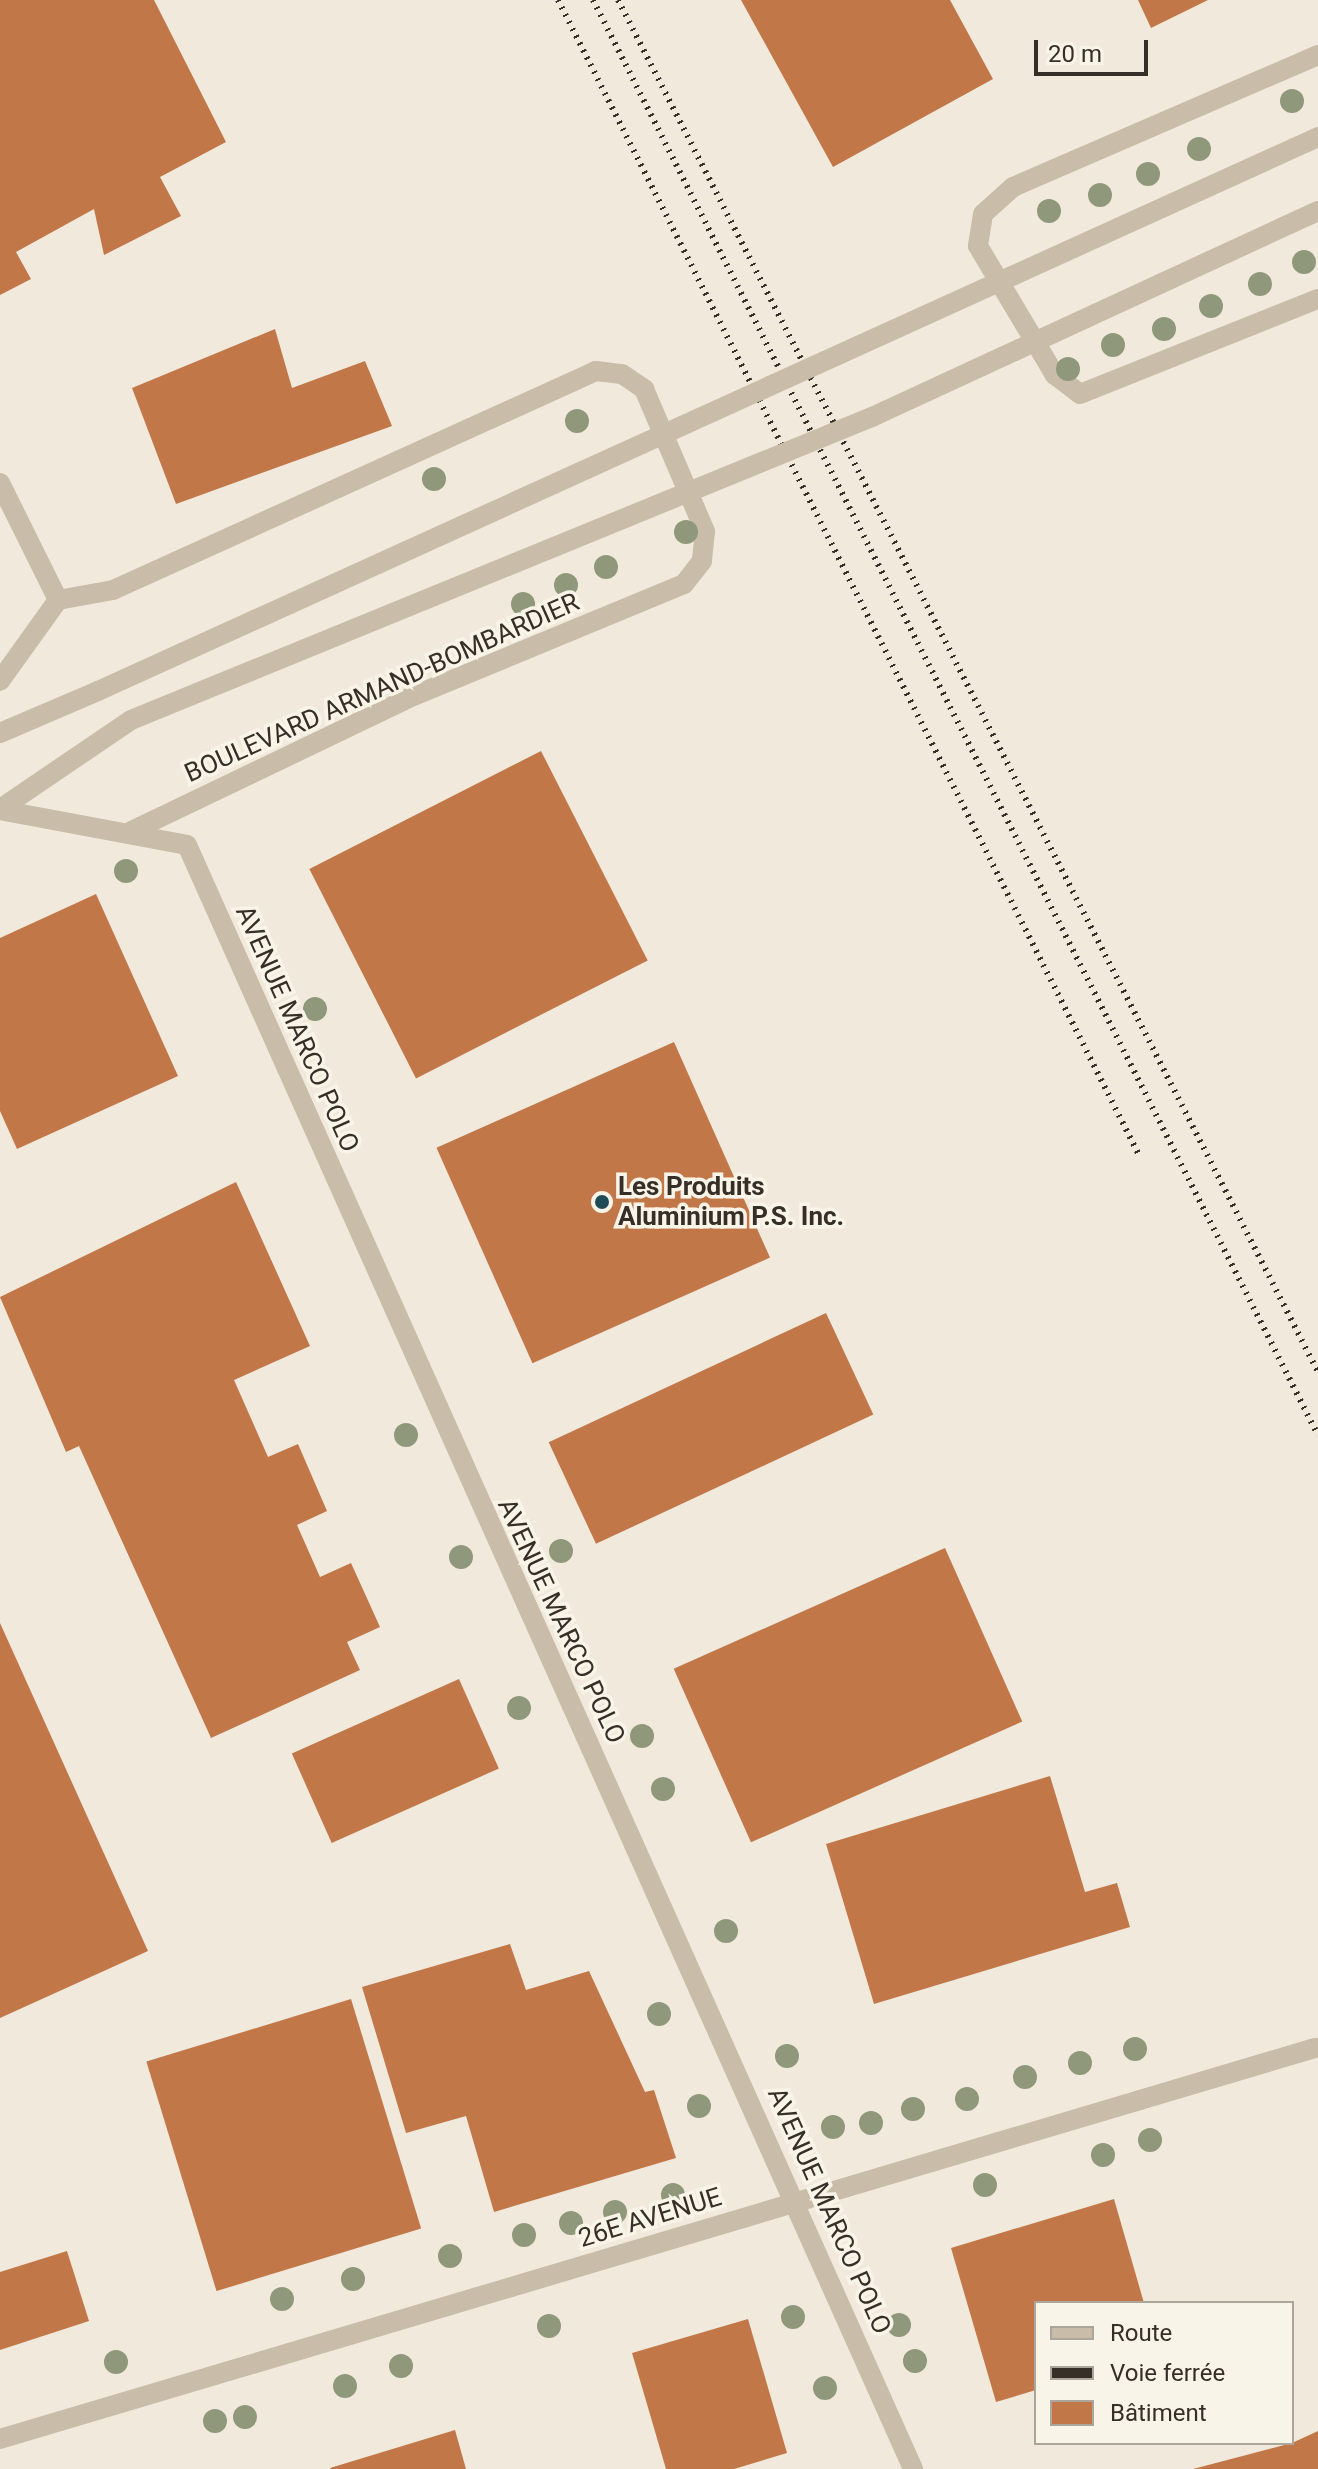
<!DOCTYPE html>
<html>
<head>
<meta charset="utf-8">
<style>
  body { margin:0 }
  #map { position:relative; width:1318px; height:2469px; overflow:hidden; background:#f1eadc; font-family:Roboto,sans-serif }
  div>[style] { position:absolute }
  .building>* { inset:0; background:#c27749; transform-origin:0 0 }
  .minor>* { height:20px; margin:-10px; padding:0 10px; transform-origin:10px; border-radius:10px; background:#c9bca8 }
  .tertiary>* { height:20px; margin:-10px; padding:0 10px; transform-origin:10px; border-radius:10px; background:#c9bca8 }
  .rail>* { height:6px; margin-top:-3px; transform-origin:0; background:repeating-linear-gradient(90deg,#362f28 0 2px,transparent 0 8px) }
  .tertiary-bridge>* { height:20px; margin:-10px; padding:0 10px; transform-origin:10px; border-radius:10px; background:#c9bca8 }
  .trees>* { width:24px; height:24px; margin:-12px; border-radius:50%; background:#90987c }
  .dots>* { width:22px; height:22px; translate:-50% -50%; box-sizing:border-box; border:4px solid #f9f4e8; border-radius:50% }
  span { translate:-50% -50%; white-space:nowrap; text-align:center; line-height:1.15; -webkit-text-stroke:7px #f9f4e8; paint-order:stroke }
  .street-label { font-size:26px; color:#362f28 }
  .poi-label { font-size:26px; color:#362f28; font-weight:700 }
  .left { translate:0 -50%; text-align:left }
  .legend { position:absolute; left:1034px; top:2301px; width:260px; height:144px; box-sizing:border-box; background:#f9f4e8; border:2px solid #aba59b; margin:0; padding:10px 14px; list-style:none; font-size:24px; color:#362f28 }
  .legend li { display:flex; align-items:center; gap:16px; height:40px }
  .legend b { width:40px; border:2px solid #aba59b }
  .scale { position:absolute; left:1034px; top:40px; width:114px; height:36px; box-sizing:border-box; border:4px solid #362f28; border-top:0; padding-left:10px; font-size:24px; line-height:28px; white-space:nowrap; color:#362f28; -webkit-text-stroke:6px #f9f4e8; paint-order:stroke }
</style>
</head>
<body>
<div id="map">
  <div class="building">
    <div style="clip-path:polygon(0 0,154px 0,226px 142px,160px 177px,181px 216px,104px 255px,94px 209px,16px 252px,31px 279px,0 295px)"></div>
    <div style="clip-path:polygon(741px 0,950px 0,993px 79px,833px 167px)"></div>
    <div style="clip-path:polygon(1138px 0,1208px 0,1151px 28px)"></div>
    <div style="clip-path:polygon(275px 329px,292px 388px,365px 361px,392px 426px,176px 504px,132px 388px)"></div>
    <div style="left:541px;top:751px;width:235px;height:260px;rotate:63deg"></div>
    <div style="clip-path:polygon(96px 894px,178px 1076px,17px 1149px,0 1111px,0 938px)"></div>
    <div style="left:674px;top:1042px;width:236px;height:260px;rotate:66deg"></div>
    <div style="clip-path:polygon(236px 1182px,310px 1346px,234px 1380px,268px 1457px,298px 1444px,327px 1511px,297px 1525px,320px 1577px,351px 1563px,380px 1627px,347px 1642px,360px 1670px,211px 1738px,79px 1446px,66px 1452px,0 1297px)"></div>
    <div style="left:826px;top:1313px;width:112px;height:306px;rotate:65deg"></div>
    <div style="left:945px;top:1548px;width:190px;height:297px;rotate:66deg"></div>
    <div style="clip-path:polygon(0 1623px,148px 1951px,0 2018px)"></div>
    <div style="left:459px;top:1679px;width:98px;height:183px;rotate:66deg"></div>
    <div style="clip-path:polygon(1050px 1776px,1085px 1892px,1117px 1883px,1130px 1927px,874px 2004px,826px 1844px)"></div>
    <div style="clip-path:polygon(510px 1944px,526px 1990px,589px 1971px,645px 2092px,654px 2090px,676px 2158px,494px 2212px,466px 2116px,406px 2133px,362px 1987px)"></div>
    <div style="left:351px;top:1999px;width:240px;height:214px;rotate:73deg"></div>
    <div style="clip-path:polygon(1114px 2199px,1144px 2303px,1036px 2303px,1036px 2390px,996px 2402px,951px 2248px)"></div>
    <div style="clip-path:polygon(67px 2251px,89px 2321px,0 2350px,0 2272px)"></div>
    <div style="clip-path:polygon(748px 2319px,787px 2453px,734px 2469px,666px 2469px,632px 2353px)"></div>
    <div style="clip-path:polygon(455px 2430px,466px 2469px,331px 2469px,330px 2468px)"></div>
    <div style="clip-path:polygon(1318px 2431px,1318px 2469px,1193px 2469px,1292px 2443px)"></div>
  </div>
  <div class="minor">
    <div style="left:1318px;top:55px;width:332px;rotate:156.6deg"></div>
    <div style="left:1013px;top:187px;width:40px;rotate:138deg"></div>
    <div style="left:983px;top:214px;width:32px;rotate:99deg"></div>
    <div style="left:978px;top:246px;width:150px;rotate:59.2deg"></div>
    <div style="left:1055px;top:375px;width:31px;rotate:37deg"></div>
    <div style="left:1080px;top:394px;width:256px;rotate:-21.8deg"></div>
    <div style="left:0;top:483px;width:131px;rotate:63.6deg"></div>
    <div style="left:0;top:681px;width:100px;rotate:-54.4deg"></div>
    <div style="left:58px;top:600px;width:56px;rotate:-10.3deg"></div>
    <div style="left:113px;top:590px;width:530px;rotate:-24.39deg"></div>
    <div style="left:596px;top:371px;width:26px;rotate:7deg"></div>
    <div style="left:622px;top:374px;width:27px;rotate:34deg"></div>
    <div style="left:644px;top:389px;width:155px;rotate:66.8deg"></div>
    <div style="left:705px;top:531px;width:30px;rotate:96deg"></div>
    <div style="left:702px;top:561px;width:29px;rotate:128deg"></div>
    <div style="left:684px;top:584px;width:300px;rotate:157.5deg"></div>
    <div style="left:407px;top:699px;width:306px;rotate:154.4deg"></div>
    <div style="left:0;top:810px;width:190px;rotate:10.6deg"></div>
    <div style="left:187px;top:845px;width:1779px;rotate:65.91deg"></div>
    <div style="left:0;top:2439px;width:1372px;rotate:-16.56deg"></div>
  </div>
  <div class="tertiary">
    <div style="left:0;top:733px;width:107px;rotate:-23.2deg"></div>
    <div style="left:0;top:809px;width:158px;rotate:-34.2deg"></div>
  </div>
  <div class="rail">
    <div style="left:558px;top:0;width:1295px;rotate:63.3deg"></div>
    <div style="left:593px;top:0;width:1608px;rotate:63.2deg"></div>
    <div style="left:618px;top:0;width:1540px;rotate:62.97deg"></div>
  </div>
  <div class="tertiary-bridge">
    <div style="left:98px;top:691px;width:1340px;rotate:-24.42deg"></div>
    <div style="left:131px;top:720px;width:801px;rotate:-22.24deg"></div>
    <div style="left:872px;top:417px;width:491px;rotate:-24.8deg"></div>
  </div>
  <div class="trees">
    <div style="left:1292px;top:101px"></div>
    <div style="left:1199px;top:149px"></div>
    <div style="left:1148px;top:174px"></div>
    <div style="left:1100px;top:195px"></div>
    <div style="left:1049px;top:211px"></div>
    <div style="left:1304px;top:262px"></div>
    <div style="left:1260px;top:284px"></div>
    <div style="left:1211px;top:306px"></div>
    <div style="left:1164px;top:329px"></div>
    <div style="left:1113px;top:345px"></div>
    <div style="left:1068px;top:369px"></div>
    <div style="left:577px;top:421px"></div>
    <div style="left:434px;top:479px"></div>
    <div style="left:686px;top:532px"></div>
    <div style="left:606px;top:567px"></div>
    <div style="left:566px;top:585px"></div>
    <div style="left:523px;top:604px"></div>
    <div style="left:126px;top:871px"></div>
    <div style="left:315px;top:1009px"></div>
    <div style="left:406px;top:1435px"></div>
    <div style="left:561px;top:1551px"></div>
    <div style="left:461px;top:1557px"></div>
    <div style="left:519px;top:1708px"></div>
    <div style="left:642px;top:1736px"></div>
    <div style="left:663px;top:1789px"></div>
    <div style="left:726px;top:1931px"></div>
    <div style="left:659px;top:2014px"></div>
    <div style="left:1135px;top:2049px"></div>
    <div style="left:787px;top:2056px"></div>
    <div style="left:1080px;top:2063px"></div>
    <div style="left:1025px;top:2077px"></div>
    <div style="left:967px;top:2099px"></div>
    <div style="left:699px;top:2106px"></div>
    <div style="left:913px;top:2109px"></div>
    <div style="left:871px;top:2123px"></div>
    <div style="left:833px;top:2127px"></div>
    <div style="left:1150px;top:2140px"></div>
    <div style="left:1103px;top:2155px"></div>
    <div style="left:985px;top:2185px"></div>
    <div style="left:673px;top:2195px"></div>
    <div style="left:615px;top:2212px"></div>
    <div style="left:571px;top:2223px"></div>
    <div style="left:524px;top:2235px"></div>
    <div style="left:450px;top:2256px"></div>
    <div style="left:353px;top:2279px"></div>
    <div style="left:282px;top:2299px"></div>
    <div style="left:793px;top:2317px"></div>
    <div style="left:899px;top:2325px"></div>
    <div style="left:549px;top:2326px"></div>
    <div style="left:915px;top:2361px"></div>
    <div style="left:116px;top:2362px"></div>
    <div style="left:401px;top:2366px"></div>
    <div style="left:345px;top:2386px"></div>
    <div style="left:825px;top:2388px"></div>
    <div style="left:245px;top:2417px"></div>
    <div style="left:215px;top:2421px"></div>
  </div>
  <div class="dots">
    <div style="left:602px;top:1202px;background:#1f4b56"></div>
  </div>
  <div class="street-label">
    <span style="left:382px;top:688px;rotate:-24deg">BOULEVARD ARMAND-BOMBARDIER</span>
    <span style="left:297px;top:1029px;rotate:66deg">AVENUE MARCO POLO</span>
    <span style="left:561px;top:1621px;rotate:65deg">AVENUE MARCO POLO</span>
    <span style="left:829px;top:2211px;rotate:66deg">AVENUE MARCO POLO</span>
    <span style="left:650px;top:2218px;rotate:-17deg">26E AVENUE</span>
  </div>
  <div class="poi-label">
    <span class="left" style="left:618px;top:1202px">Les Produits<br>Aluminium P.S. Inc.</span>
  </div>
  <ul class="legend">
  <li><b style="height:10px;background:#c9bca8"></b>Route</li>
  <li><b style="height:10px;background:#362f28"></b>Voie ferrée</li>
  <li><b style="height:22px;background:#c27749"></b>Bâtiment</li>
  </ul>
  <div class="scale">20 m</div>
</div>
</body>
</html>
